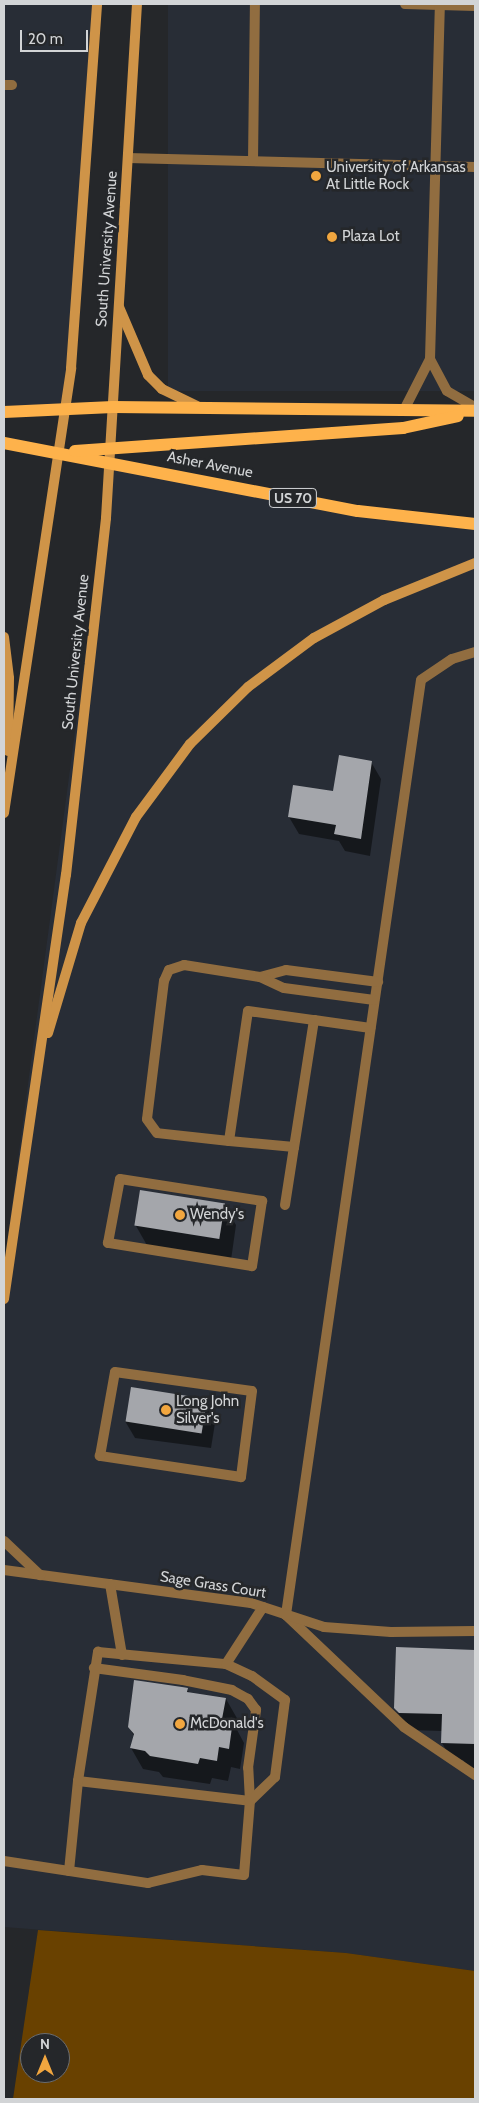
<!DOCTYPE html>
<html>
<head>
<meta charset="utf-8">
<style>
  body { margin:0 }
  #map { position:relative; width:479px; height:2103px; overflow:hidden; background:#25272a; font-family:Cabin,sans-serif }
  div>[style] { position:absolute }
  .built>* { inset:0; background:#282d36; transform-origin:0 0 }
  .forest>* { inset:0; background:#694100 }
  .shadow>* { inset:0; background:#0007 }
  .building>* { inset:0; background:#a4a6ab; transform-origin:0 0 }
  .service>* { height:10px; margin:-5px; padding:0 5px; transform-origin:5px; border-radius:5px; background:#916d40 }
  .minor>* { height:10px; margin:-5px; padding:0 5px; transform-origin:5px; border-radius:5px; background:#916d40 }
  .secondary>* { height:10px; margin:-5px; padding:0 5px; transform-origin:5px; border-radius:5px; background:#cf9448 }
  .primary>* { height:12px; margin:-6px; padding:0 6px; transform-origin:6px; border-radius:6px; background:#feb24b }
  .dots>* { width:14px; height:14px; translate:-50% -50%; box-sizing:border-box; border:2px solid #25272a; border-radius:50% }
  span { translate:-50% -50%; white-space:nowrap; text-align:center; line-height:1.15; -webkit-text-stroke:5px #25272a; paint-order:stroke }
  .shield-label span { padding:1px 4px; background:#25272a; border:1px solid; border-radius:4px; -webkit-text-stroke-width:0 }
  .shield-label { font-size:14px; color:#d2d4d6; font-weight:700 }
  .poi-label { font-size:15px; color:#d2d4d6 }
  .left { translate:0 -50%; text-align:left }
  .street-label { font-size:15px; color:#d2d4d6 }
  .frame { position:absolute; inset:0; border:5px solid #d2d4d6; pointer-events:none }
  .north { position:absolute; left:20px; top:2033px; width:50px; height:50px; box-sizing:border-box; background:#25272a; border:1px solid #6a6c6f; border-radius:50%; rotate:0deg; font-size:14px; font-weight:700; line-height:20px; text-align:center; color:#d2d4d6 }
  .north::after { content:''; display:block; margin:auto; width:18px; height:22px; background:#f1a63f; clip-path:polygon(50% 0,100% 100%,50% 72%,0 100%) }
  .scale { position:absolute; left:20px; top:30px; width:68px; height:22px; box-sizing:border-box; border:2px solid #d2d4d6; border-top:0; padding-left:6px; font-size:15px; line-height:18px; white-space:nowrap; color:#d2d4d6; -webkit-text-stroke:4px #25272a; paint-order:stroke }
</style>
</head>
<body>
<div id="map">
  <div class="built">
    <div style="clip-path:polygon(4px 4px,96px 4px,65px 408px,4px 412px)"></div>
    <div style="left:168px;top:4px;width:307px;height:387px"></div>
    <div style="clip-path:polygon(111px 462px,358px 511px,475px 522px,475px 1971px,346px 1953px,4px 1927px,4px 1264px)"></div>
  </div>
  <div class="forest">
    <div style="clip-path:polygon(evenodd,38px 1930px,346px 1953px,475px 1971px,475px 2099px,13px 2099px,38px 1930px,30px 2043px,60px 2043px,60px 2073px,30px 2073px,30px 2043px)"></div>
  </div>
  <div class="shadow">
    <div style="clip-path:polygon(371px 762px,381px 779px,370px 856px,345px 851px,339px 841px,299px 834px,289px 817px,334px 793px)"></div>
    <div style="clip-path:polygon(224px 1205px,236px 1225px,231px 1260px,148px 1247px,136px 1226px)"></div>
    <div style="clip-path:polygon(206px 1400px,216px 1417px,211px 1448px,135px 1438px,125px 1421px)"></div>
    <div style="clip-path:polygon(397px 1648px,475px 1651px,475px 1776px,463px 1760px,452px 1760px,442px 1743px,442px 1731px,410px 1730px,405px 1725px,395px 1708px)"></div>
    <div style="clip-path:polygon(187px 1689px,190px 1694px,226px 1699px,238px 1720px,236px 1728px,244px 1743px,240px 1769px,231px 1767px,228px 1781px,212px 1778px,210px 1784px,163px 1777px,159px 1772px,143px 1769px,131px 1748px,134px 1736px,129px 1727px)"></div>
  </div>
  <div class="building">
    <div style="clip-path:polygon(339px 755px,372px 761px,361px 839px,334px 834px,336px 825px,288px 817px,293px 785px,333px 791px)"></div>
    <div style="left:140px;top:1190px;width:86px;height:36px;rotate:9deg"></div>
    <div style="left:131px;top:1387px;width:77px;height:35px;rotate:9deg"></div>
    <div style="clip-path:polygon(396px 1647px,475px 1650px,475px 1744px,441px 1743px,442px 1714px,399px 1713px,394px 1708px)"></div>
    <div style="clip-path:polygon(134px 1680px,182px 1687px,188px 1688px,187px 1692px,226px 1698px,222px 1719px,233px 1720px,229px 1749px,219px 1747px,217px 1761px,200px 1758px,198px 1764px,150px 1756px,145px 1751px,130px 1748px,134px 1734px,128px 1727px)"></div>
  </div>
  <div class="service">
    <div style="left:405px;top:4px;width:70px;rotate:1.6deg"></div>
    <div style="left:4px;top:85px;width:8px"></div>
    <div style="left:128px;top:158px;width:347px;rotate:1.5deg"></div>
    <div style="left:253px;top:161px;width:157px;rotate:-89.3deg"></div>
    <div style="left:430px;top:359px;width:36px;rotate:62deg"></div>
    <div style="left:447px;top:391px;width:32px;rotate:30deg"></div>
    <div style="left:404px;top:410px;width:57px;rotate:-63deg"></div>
    <div style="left:430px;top:359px;width:354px;rotate:-88.4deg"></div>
    <div style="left:475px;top:652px;width:24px;rotate:163deg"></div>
    <div style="left:452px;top:659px;width:37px;rotate:146deg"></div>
    <div style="left:421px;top:680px;width:945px;rotate:98.22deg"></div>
    <div style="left:286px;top:1615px;width:163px;rotate:43.5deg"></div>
    <div style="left:404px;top:1727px;width:86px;rotate:34.1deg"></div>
    <div style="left:260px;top:977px;width:27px;rotate:-15deg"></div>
    <div style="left:286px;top:970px;width:93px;rotate:7.4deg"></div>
    <div style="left:314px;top:1020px;width:129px;rotate:98.9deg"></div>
    <div style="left:294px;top:1147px;width:65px;rotate:-174.7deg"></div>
    <div style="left:229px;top:1141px;width:131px;rotate:-81.7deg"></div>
    <div style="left:248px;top:1011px;width:67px;rotate:7.8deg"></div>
    <div style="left:314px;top:1020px;width:57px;rotate:8.1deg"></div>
    <div style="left:229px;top:1141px;width:72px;rotate:-173.7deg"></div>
    <div style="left:157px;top:1133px;width:17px;rotate:-126deg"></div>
    <div style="left:147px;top:1119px;width:139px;rotate:-83deg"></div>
    <div style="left:164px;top:981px;width:12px;rotate:-66deg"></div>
    <div style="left:169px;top:970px;width:16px;rotate:-18deg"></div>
    <div style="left:184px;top:965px;width:77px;rotate:9deg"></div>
    <div style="left:260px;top:977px;width:26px;rotate:25deg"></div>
    <div style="left:284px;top:988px;width:91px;rotate:7.6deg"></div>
    <div style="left:120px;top:1179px;width:144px;rotate:8.8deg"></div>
    <div style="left:262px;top:1201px;width:66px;rotate:98.7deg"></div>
    <div style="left:252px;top:1266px;width:146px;rotate:-170.9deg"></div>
    <div style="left:108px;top:1243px;width:65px;rotate:-79.4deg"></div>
    <div style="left:285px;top:1205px;width:59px;rotate:-81.2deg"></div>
    <div style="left:115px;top:1372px;width:138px;rotate:7.9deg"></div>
    <div style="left:252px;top:1391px;width:87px;rotate:97.3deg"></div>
    <div style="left:241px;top:1477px;width:143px;rotate:-171.5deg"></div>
    <div style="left:100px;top:1456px;width:85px;rotate:-79.9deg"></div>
    <div style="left:4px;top:1570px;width:249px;rotate:7.6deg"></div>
    <div style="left:251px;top:1603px;width:77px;rotate:18.2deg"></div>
    <div style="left:324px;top:1627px;width:67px;rotate:4.3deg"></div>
    <div style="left:391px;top:1632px;width:84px;rotate:-0.7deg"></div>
    <div style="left:110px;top:1584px;width:72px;rotate:80.4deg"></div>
    <div style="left:226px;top:1664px;width:68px;rotate:-57deg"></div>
    <div style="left:78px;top:1781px;width:173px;rotate:6.6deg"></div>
    <div style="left:4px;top:1861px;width:146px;rotate:8.7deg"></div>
    <div style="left:148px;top:1883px;width:56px;rotate:-13.5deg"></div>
    <div style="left:202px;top:1870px;width:42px;rotate:6.8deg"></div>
    <div style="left:244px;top:1875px;width:74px;rotate:-85.4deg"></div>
    <div style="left:250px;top:1801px;width:33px;rotate:-93deg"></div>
    <div style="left:248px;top:1768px;width:59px;rotate:-82.1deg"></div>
    <div style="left:256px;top:1710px;width:14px;rotate:-126deg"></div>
    <div style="left:248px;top:1699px;width:18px;rotate:-151deg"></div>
    <div style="left:232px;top:1690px;width:50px;rotate:-168.5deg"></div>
    <div style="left:183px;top:1680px;width:90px;rotate:-172.3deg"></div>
    <div style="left:69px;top:1871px;width:90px;rotate:-84.3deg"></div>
    <div style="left:78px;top:1781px;width:131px;rotate:-81.2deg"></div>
    <div style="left:98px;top:1652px;width:129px;rotate:5.4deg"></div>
    <div style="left:226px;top:1664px;width:29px;rotate:25deg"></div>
    <div style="left:252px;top:1676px;width:41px;rotate:36deg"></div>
    <div style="left:285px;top:1700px;width:78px;rotate:97.4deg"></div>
    <div style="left:275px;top:1777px;width:35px;rotate:136deg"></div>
  </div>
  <div class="minor">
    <div style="left:4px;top:1541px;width:50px;rotate:43.4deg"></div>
  </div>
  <div class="secondary">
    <div style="left:119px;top:307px;width:74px;rotate:66.9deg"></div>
    <div style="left:148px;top:375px;width:20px;rotate:45deg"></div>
    <div style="left:162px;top:389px;width:39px;rotate:26deg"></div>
    <div style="left:4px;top:637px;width:41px;rotate:83deg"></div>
    <div style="left:9px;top:678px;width:73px;rotate:90.8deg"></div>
    <div style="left:4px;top:813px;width:450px;rotate:-81.4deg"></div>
    <div style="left:71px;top:368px;width:365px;rotate:-85.9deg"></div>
    <div style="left:48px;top:1033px;width:115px;rotate:-73.3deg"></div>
    <div style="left:81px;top:923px;width:119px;rotate:-62.6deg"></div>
    <div style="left:136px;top:817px;width:91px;rotate:-53.5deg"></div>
    <div style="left:190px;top:744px;width:81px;rotate:-44.5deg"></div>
    <div style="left:248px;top:687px;width:82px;rotate:-36.6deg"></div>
    <div style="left:314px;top:638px;width:80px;rotate:-28.5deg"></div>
    <div style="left:384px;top:600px;width:98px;rotate:-22.1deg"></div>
    <div style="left:4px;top:1299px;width:429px;rotate:-81.7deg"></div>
    <div style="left:66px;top:875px;width:359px;rotate:-83.6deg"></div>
    <div style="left:106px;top:518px;width:515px;rotate:-86.55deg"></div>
  </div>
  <div class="primary">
    <div style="left:4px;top:412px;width:109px;rotate:-2.6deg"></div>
    <div style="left:113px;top:407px;width:362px;rotate:0.6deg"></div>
    <div style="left:4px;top:443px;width:360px;rotate:10.9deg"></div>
    <div style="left:358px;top:511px;width:118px;rotate:6.3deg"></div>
    <div style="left:75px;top:451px;width:329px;rotate:-4deg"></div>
    <div style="left:403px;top:428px;width:56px;rotate:-12.3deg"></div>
  </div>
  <div class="dots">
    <div style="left:316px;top:176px;background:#f1a63f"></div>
    <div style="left:332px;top:237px;background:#f1a63f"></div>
    <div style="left:180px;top:1215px;background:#f1a63f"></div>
    <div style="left:166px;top:1410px;background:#f1a63f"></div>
    <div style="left:180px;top:1724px;background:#f1a63f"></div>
  </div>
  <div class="shield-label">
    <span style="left:293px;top:498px">US 70</span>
  </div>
  <div class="poi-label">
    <span class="left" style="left:326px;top:176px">University of Arkansas<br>At Little Rock</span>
    <span class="left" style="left:342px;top:237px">Plaza Lot</span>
    <span class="left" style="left:190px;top:1215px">Wendy's</span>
    <span class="left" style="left:176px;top:1410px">Long John<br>Silver's</span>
    <span class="left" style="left:190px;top:1724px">McDonald's</span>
  </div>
  <div class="street-label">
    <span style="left:107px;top:249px;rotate:-86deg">South University Avenue</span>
    <span style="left:210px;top:465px;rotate:11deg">Asher Avenue</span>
    <span style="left:76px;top:652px;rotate:-84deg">South University Avenue</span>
    <span style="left:213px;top:1585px;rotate:9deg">Sage Grass Court</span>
  </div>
  <div class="frame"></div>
  <div class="north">N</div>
  <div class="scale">20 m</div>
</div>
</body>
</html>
